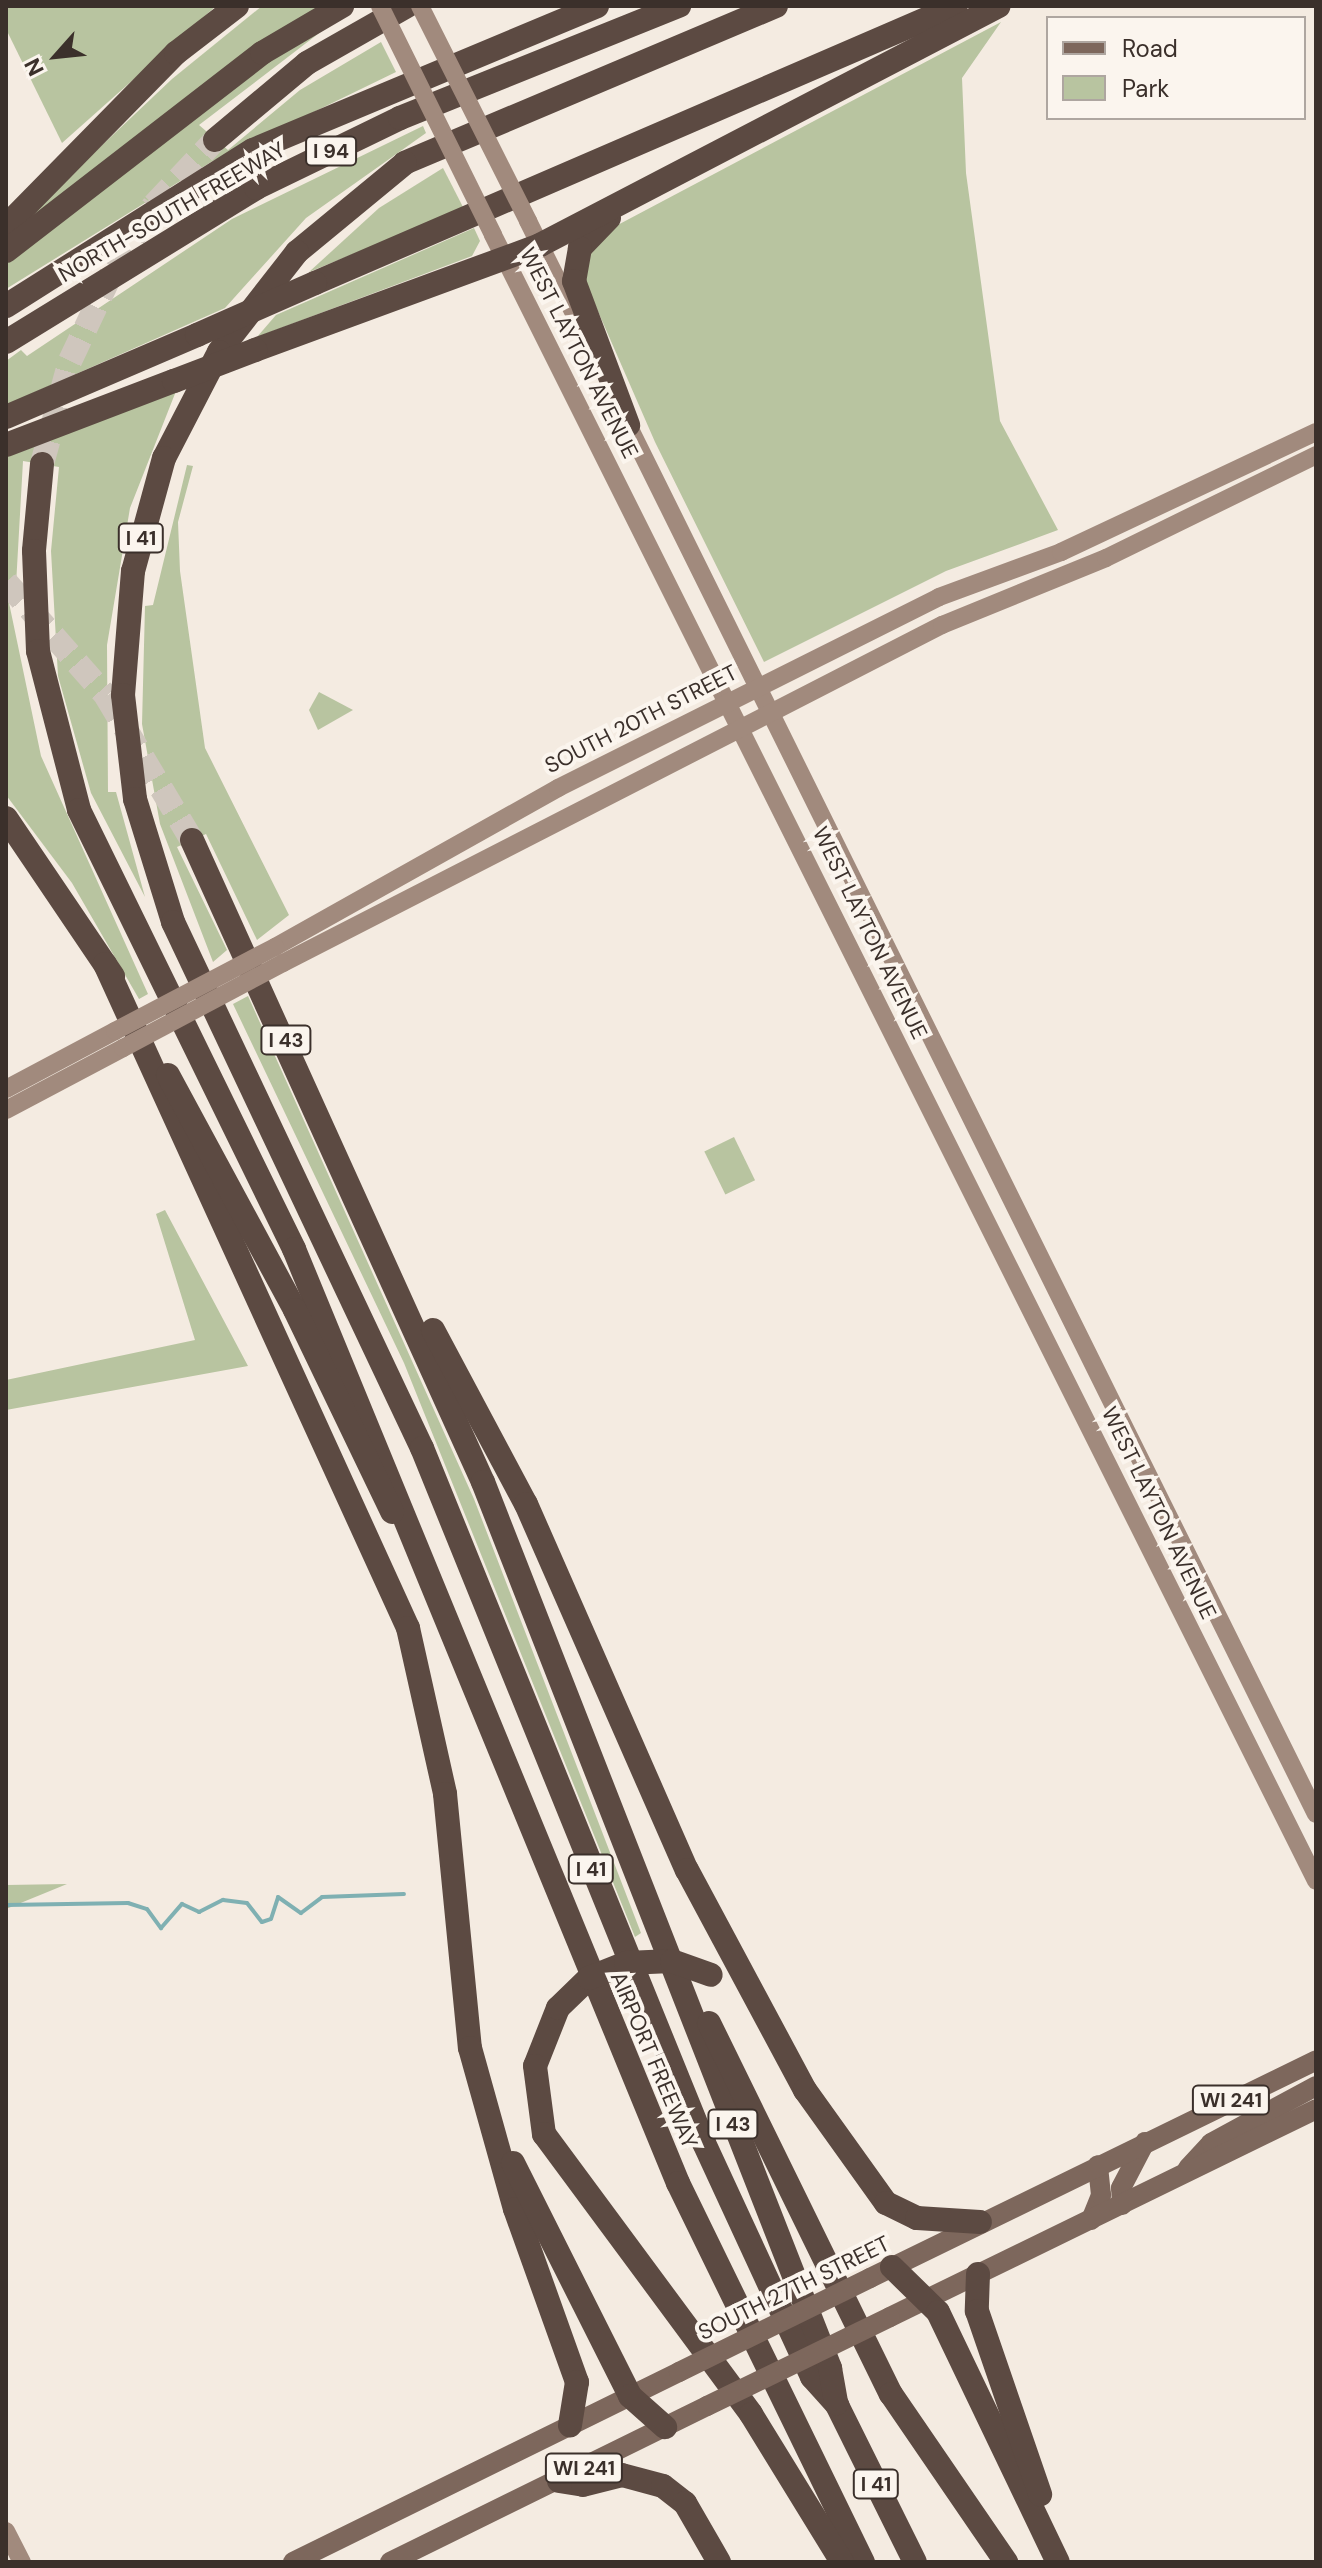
<!DOCTYPE html>
<html>
<head>
<meta charset="utf-8">
<style>
  body { margin:0 }
  #map { position:relative; width:1322px; height:2568px; overflow:hidden; background:#f4ebe1; font-family:"DM Sans",sans-serif }
  div>[style] { position:absolute }
  .green>* { inset:0; background:#b8c4a0; transform-origin:0 0 }
  .stream>* { height:4px; margin:-2px; padding:0 2px; transform-origin:2px; border-radius:2px; background:#7fb0b2 }
  .highway-tunnel>* { height:24px; margin-top:-12px; transform-origin:0; background:repeating-linear-gradient(90deg,#cfc6bd 0 24px,transparent 0 36px) }
  .secondary>* { height:18px; margin:-9px; padding:0 9px; transform-origin:9px; border-radius:9px; background:#a18a7d }
  .primary>* { height:20px; margin:-10px; padding:0 10px; transform-origin:10px; border-radius:10px; background:#7d675c }
  .highway>* { height:24px; margin:-12px; padding:0 12px; transform-origin:12px; border-radius:12px; background:#5c4a42 }
  .secondary-bridge>* { height:18px; margin:-9px; padding:0 9px; transform-origin:9px; border-radius:9px; background:#a18a7d }
  .primary-bridge>* { height:20px; margin:-10px; padding:0 10px; transform-origin:10px; border-radius:10px; background:#7d675c }
  .highway-bridge>* { height:24px; margin:-12px; padding:0 12px; transform-origin:12px; border-radius:12px; background:#5c4a42 }
  span { translate:-50% -50%; white-space:nowrap; text-align:center; line-height:1.15; -webkit-text-stroke:8px #fbf5ee; paint-order:stroke }
  .shield-label span { padding:2px 6px; background:#fbf5ee; border:2px solid; border-radius:6px; -webkit-text-stroke-width:0 }
  .shield-label { font-size:20px; color:#3b302b; font-weight:700 }
  .street-label { font-size:22px; color:#3b302b }
  .frame { position:absolute; inset:0; border:8px solid #3b302b; pointer-events:none }
  .legend { position:absolute; left:1046px; top:16px; width:260px; height:104px; box-sizing:border-box; background:#fbf5ee; border:2px solid #aea6a0; margin:0; padding:10px 14px; list-style:none; font-size:24px; color:#3b302b }
  .legend li { display:flex; align-items:center; gap:16px; height:40px }
  .legend b { width:40px; border:2px solid #aea6a0 }
  .north { position:absolute; left:16px; top:16px; width:80px; height:80px; -webkit-text-stroke:6px #fbf5ee; paint-order:stroke; rotate:243deg; font-size:22px; font-weight:700; line-height:32px; text-align:center; color:#3b302b }
  .north::after { content:''; display:block; margin:auto; width:28px; height:36px; background:#3b302b; clip-path:polygon(50% 0,100% 100%,50% 72%,0 100%) }
</style>
</head>
<body>
<div id="map">
  <div class="green">
    <div style="clip-path:polygon(6px 6px,216px 6px,62px 143px,6px 29px)"></div>
    <div style="clip-path:polygon(262px 6px,323px 6px,6px 236px,172px 79px)"></div>
    <div style="clip-path:polygon(1001px 22px,962px 78px,966px 173px,1000px 421px,1058px 530px,946px 571px,764px 662px,655px 442px,583px 277px,582px 258px,612px 228px)"></div>
    <div style="clip-path:polygon(331px 24px,199px 125px,228px 150px,300px 90px,381px 42px,396px 72px,211px 162px,6px 289px,6px 264px,252px 70px)"></div>
    <div style="clip-path:polygon(423px 126px,426px 133px,306px 218px,225px 308px,6px 405px,6px 361px,21px 350px,27px 356px,232px 219px)"></div>
    <div style="clip-path:polygon(443px 168px,464px 209px,309px 272px,379px 208px)"></div>
    <div style="clip-path:polygon(474px 228px,480px 241px,472px 256px,257px 337px,276px 315px)"></div>
    <div style="clip-path:polygon(178px 386px,130px 508px,107px 645px,108px 792px,116px 792px,145px 897px,91px 793px,58px 676px,51px 551px,59px 467px,23px 461px,16px 585px,8px 598px,41px 756px,148px 994px,139px 999px,72px 883px,6px 795px,6px 453px)"></div>
    <div style="clip-path:polygon(187px 465px,193px 466px,178px 522px,180px 571px,205px 748px,289px 915px,257px 940px,206px 834px,177px 847px,227px 950px,213px 962px,160px 824px,142px 724px,145px 606px,153px 605px)"></div>
    <div style="clip-path:polygon(319px 692px,353px 710px,318px 730px,309px 710px)"></div>
    <div style="clip-path:polygon(248px 996px,474px 1499px,641px 1933px,635px 1937px,404px 1363px,233px 1004px)"></div>
    <div style="left:734px;top:1137px;width:48px;height:33px;rotate:64deg"></div>
    <div style="clip-path:polygon(165px 1210px,248px 1366px,6px 1410px,6px 1380px,195px 1340px,156px 1214px)"></div>
    <div style="clip-path:polygon(67px 1884px,6px 1909px,6px 1885px)"></div>
  </div>
  <div class="stream">
    <div style="left:6px;top:1905px;width:122px;rotate:-0.9deg"></div>
    <div style="left:128px;top:1903px;width:20px;rotate:18deg"></div>
    <div style="left:147px;top:1909px;width:24px;rotate:54deg"></div>
    <div style="left:161px;top:1928px;width:32px;rotate:-49deg"></div>
    <div style="left:182px;top:1904px;width:19px;rotate:25deg"></div>
    <div style="left:199px;top:1912px;width:27px;rotate:-27deg"></div>
    <div style="left:223px;top:1900px;width:24px;rotate:7deg"></div>
    <div style="left:247px;top:1903px;width:24px;rotate:52deg"></div>
    <div style="left:262px;top:1922px;width:9px;rotate:-18deg"></div>
    <div style="left:271px;top:1919px;width:23px;rotate:-72deg"></div>
    <div style="left:278px;top:1897px;width:28px;rotate:35deg"></div>
    <div style="left:301px;top:1913px;width:26px;rotate:-37deg"></div>
    <div style="left:322px;top:1897px;width:82px;rotate:-2.1deg"></div>
  </div>
  <div class="highway-tunnel">
    <div style="left:42px;top:464px;width:107px;rotate:-74.8deg"></div>
    <div style="left:70px;top:361px;width:103px;rotate:-64.7deg"></div>
    <div style="left:114px;top:268px;width:75px;rotate:-57.6deg"></div>
    <div style="left:154px;top:205px;width:89px;rotate:-46.8deg"></div>
    <div style="left:6px;top:582px;width:152px;rotate:48.7deg"></div>
    <div style="left:106px;top:696px;width:168px;rotate:59.2deg"></div>
  </div>
  <div class="secondary">
    <div style="left:528px;top:221px;width:126px;rotate:63.6deg"></div>
    <div style="left:493px;top:235px;width:1840px;rotate:63.43deg"></div>
    <div style="left:623px;top:415px;width:1561px;rotate:63.65deg"></div>
    <div style="left:275px;top:947px;width:325px;rotate:-29.3deg"></div>
    <div style="left:558px;top:788px;width:426px;rotate:-26.6deg"></div>
    <div style="left:939px;top:597px;width:130px;rotate:-20.2deg"></div>
    <div style="left:1061px;top:552px;width:282px;rotate:-25.2deg"></div>
    <div style="left:283px;top:963px;width:741px;rotate:-27.15deg"></div>
    <div style="left:942px;top:625px;width:177px;rotate:-22.2deg"></div>
    <div style="left:1106px;top:558px;width:234px;rotate:-26.1deg"></div>
    <div style="left:6px;top:1089px;width:123px;rotate:-28deg"></div>
    <div style="left:6px;top:1110px;width:132px;rotate:-27.9deg"></div>
    <div style="left:6px;top:2531px;width:35px;rotate:63deg"></div>
  </div>
  <div class="primary">
    <div style="left:1188px;top:2168px;width:34px;rotate:-47deg"></div>
    <div style="left:1211px;top:2143px;width:119px;rotate:-28.5deg"></div>
    <div style="left:1122px;top:2205px;width:17px;rotate:-93deg"></div>
    <div style="left:1121px;top:2188px;width:52px;rotate:-62.4deg"></div>
    <div style="left:1091px;top:2220px;width:27px;rotate:-68deg"></div>
    <div style="left:1101px;top:2195px;width:30px;rotate:-96deg"></div>
    <div style="left:870px;top:2278px;width:496px;rotate:-26deg"></div>
    <div style="left:890px;top:2317px;width:474px;rotate:-26deg"></div>
    <div style="left:293px;top:2562px;width:430px;rotate:-26.2deg"></div>
    <div style="left:390px;top:2562px;width:353px;rotate:-26.2deg"></div>
  </div>
  <div class="highway">
    <div style="left:776px;top:6px;width:403px;rotate:157.1deg"></div>
    <div style="left:405px;top:163px;width:140px;rotate:140.5deg"></div>
    <div style="left:297px;top:252px;width:127px;rotate:128deg"></div>
    <div style="left:219px;top:352px;width:119px;rotate:117.4deg"></div>
    <div style="left:164px;top:458px;width:117px;rotate:105.3deg"></div>
    <div style="left:133px;top:571px;width:124px;rotate:94.6deg"></div>
    <div style="left:123px;top:695px;width:105px;rotate:83.4deg"></div>
    <div style="left:135px;top:799px;width:129px;rotate:72.8deg"></div>
    <div style="left:173px;top:922px;width:582px;rotate:64.67deg"></div>
    <div style="left:422px;top:1448px;width:750px;rotate:67.91deg"></div>
    <div style="left:704px;top:2143px;width:258px;rotate:65.2deg"></div>
    <div style="left:812px;top:2377px;width:38px;rotate:48deg"></div>
    <div style="left:837px;top:2405px;width:175px;rotate:63.6deg"></div>
    <div style="left:215px;top:140px;width:120px;rotate:-39.9deg"></div>
    <div style="left:307px;top:63px;width:115px;rotate:-29.7deg"></div>
    <div style="left:609px;top:218px;width:42px;rotate:134deg"></div>
    <div style="left:580px;top:248px;width:34px;rotate:100deg"></div>
    <div style="left:574px;top:281px;width:154px;rotate:69.4deg"></div>
    <div style="left:6px;top:226px;width:243px;rotate:-45.5deg"></div>
    <div style="left:176px;top:53px;width:77px;rotate:-37.6deg"></div>
    <div style="left:6px;top:251px;width:324px;rotate:-37.7deg"></div>
    <div style="left:262px;top:53px;width:93px;rotate:-30.4deg"></div>
    <div style="left:315px;top:283px;width:698px;rotate:-23.37deg"></div>
    <div style="left:6px;top:306px;width:292px;rotate:-32.3deg"></div>
    <div style="left:253px;top:150px;width:373px;rotate:-22.7deg"></div>
    <div style="left:6px;top:342px;width:294px;rotate:-31.6deg"></div>
    <div style="left:256px;top:188px;width:160px;rotate:-25.9deg"></div>
    <div style="left:400px;top:118px;width:301px;rotate:-21.9deg"></div>
    <div style="left:255px;top:350px;width:304px;rotate:-20.2deg"></div>
    <div style="left:540px;top:245px;width:517px;rotate:-27.51deg"></div>
    <div style="left:6px;top:417px;width:208px;rotate:-23.2deg"></div>
    <div style="left:6px;top:445px;width:180px;rotate:-20.9deg"></div>
    <div style="left:42px;top:464px;width:87px;rotate:95.3deg"></div>
    <div style="left:34px;top:551px;width:100px;rotate:87.7deg"></div>
    <div style="left:38px;top:651px;width:164px;rotate:75.5deg"></div>
    <div style="left:79px;top:810px;width:489px;rotate:63.9deg"></div>
    <div style="left:294px;top:1249px;width:1010px;rotate:67.65deg"></div>
    <div style="left:678px;top:2183px;width:422px;rotate:64deg"></div>
    <div style="left:6px;top:818px;width:191px;rotate:55.9deg"></div>
    <div style="left:192px;top:840px;width:705px;rotate:65.62deg"></div>
    <div style="left:483px;top:1482px;width:952px;rotate:68.61deg"></div>
    <div style="left:830px;top:2368px;width:36px;rotate:80deg"></div>
    <div style="left:105px;top:964px;width:730px;rotate:65.47deg"></div>
    <div style="left:408px;top:1628px;width:170px;rotate:77.4deg"></div>
    <div style="left:445px;top:1794px;width:255px;rotate:84.4deg"></div>
    <div style="left:470px;top:2048px;width:167px;rotate:74.4deg"></div>
    <div style="left:515px;top:2209px;width:184px;rotate:70.3deg"></div>
    <div style="left:577px;top:2382px;width:44px;rotate:99.2deg"></div>
    <div style="left:168px;top:1075px;width:267px;rotate:61.6deg"></div>
    <div style="left:295px;top:1310px;width:224px;rotate:64.3deg"></div>
    <div style="left:433px;top:1330px;width:197px;rotate:61.9deg"></div>
    <div style="left:526px;top:1504px;width:400px;rotate:66.3deg"></div>
    <div style="left:687px;top:1870px;width:250px;rotate:61.8deg"></div>
    <div style="left:805px;top:2090px;width:139px;rotate:54.4deg"></div>
    <div style="left:886px;top:2203px;width:34px;rotate:26deg"></div>
    <div style="left:917px;top:2218px;width:63px;rotate:3.6deg"></div>
    <div style="left:558px;top:2008px;width:62px;rotate:111.6deg"></div>
    <div style="left:535px;top:2066px;width:69px;rotate:82.5deg"></div>
    <div style="left:544px;top:2134px;width:348px;rotate:53.5deg"></div>
    <div style="left:751px;top:2414px;width:174px;rotate:58.4deg"></div>
    <div style="left:709px;top:2023px;width:413px;rotate:63.9deg"></div>
    <div style="left:891px;top:2394px;width:204px;rotate:55.6deg"></div>
    <div style="left:513px;top:2163px;width:261px;rotate:63.3deg"></div>
    <div style="left:630px;top:2396px;width:47px;rotate:41.5deg"></div>
    <div style="left:892px;top:2267px;width:64px;rotate:44.4deg"></div>
    <div style="left:938px;top:2312px;width:277px;rotate:64.4deg"></div>
    <div style="left:978px;top:2274px;width:37px;rotate:92deg"></div>
    <div style="left:977px;top:2311px;width:194px;rotate:71deg"></div>
    <div style="left:559px;top:2481px;width:24px;rotate:9deg"></div>
    <div style="left:583px;top:2485px;width:40px;rotate:-14.4deg"></div>
    <div style="left:622px;top:2475px;width:42px;rotate:15deg"></div>
    <div style="left:663px;top:2486px;width:28px;rotate:38deg"></div>
    <div style="left:685px;top:2503px;width:68px;rotate:60deg"></div>
  </div>
  <div class="secondary-bridge">
    <div style="left:380px;top:6px;width:255px;rotate:63.7deg"></div>
    <div style="left:420px;top:6px;width:241px;rotate:63.3deg"></div>
    <div style="left:115px;top:1031px;width:181px;rotate:-27.7deg"></div>
    <div style="left:123px;top:1048px;width:181px;rotate:-28deg"></div>
  </div>
  <div class="primary-bridge">
    <div style="left:679px;top:2372px;width:213px;rotate:-26.2deg"></div>
    <div style="left:707px;top:2406px;width:203px;rotate:-25.9deg"></div>
  </div>
  <div class="highway-bridge">
    <div style="left:197px;top:335px;width:129px;rotate:-23.8deg"></div>
    <div style="left:174px;top:381px;width:87px;rotate:-20.9deg"></div>
    <div style="left:558px;top:2008px;width:43px;rotate:-44.1deg"></div>
    <div style="left:589px;top:1978px;width:40px;rotate:-22deg"></div>
    <div style="left:626px;top:1963px;width:46px;rotate:-2.5deg"></div>
    <div style="left:672px;top:1961px;width:41px;rotate:19.7deg"></div>
  </div>
  <div class="shield-label">
    <span style="left:331px;top:151px">I 94</span>
    <span style="left:141px;top:538px">I 41</span>
    <span style="left:286px;top:1040px">I 43</span>
    <span style="left:591px;top:1869px">I 41</span>
    <span style="left:1231px;top:2100px">WI 241</span>
    <span style="left:733px;top:2124px">I 43</span>
    <span style="left:584px;top:2468px">WI 241</span>
    <span style="left:876px;top:2484px">I 41</span>
  </div>
  <div class="street-label">
    <span style="left:172px;top:212px;rotate:-30deg">NORTH-SOUTH FREEWAY</span>
    <span style="left:579px;top:353px;rotate:63deg">WEST LAYTON AVENUE</span>
    <span style="left:641px;top:719px;rotate:-27deg">SOUTH 20TH STREET</span>
    <span style="left:870px;top:933px;rotate:64deg">WEST LAYTON AVENUE</span>
    <span style="left:1159px;top:1513px;rotate:64deg">WEST LAYTON AVENUE</span>
    <span style="left:654px;top:2060px;rotate:67deg">AIRPORT FREEWAY</span>
    <span style="left:794px;top:2288px;rotate:-26deg">SOUTH 27TH STREET</span>
  </div>
  <div class="frame"></div>
  <ul class="legend">
  <li><b style="height:10px;background:#7d675c"></b>Road</li>
  <li><b style="height:22px;background:#b8c4a0"></b>Park</li>
  </ul>
  <div class="north">N</div>
</div>
</body>
</html>
